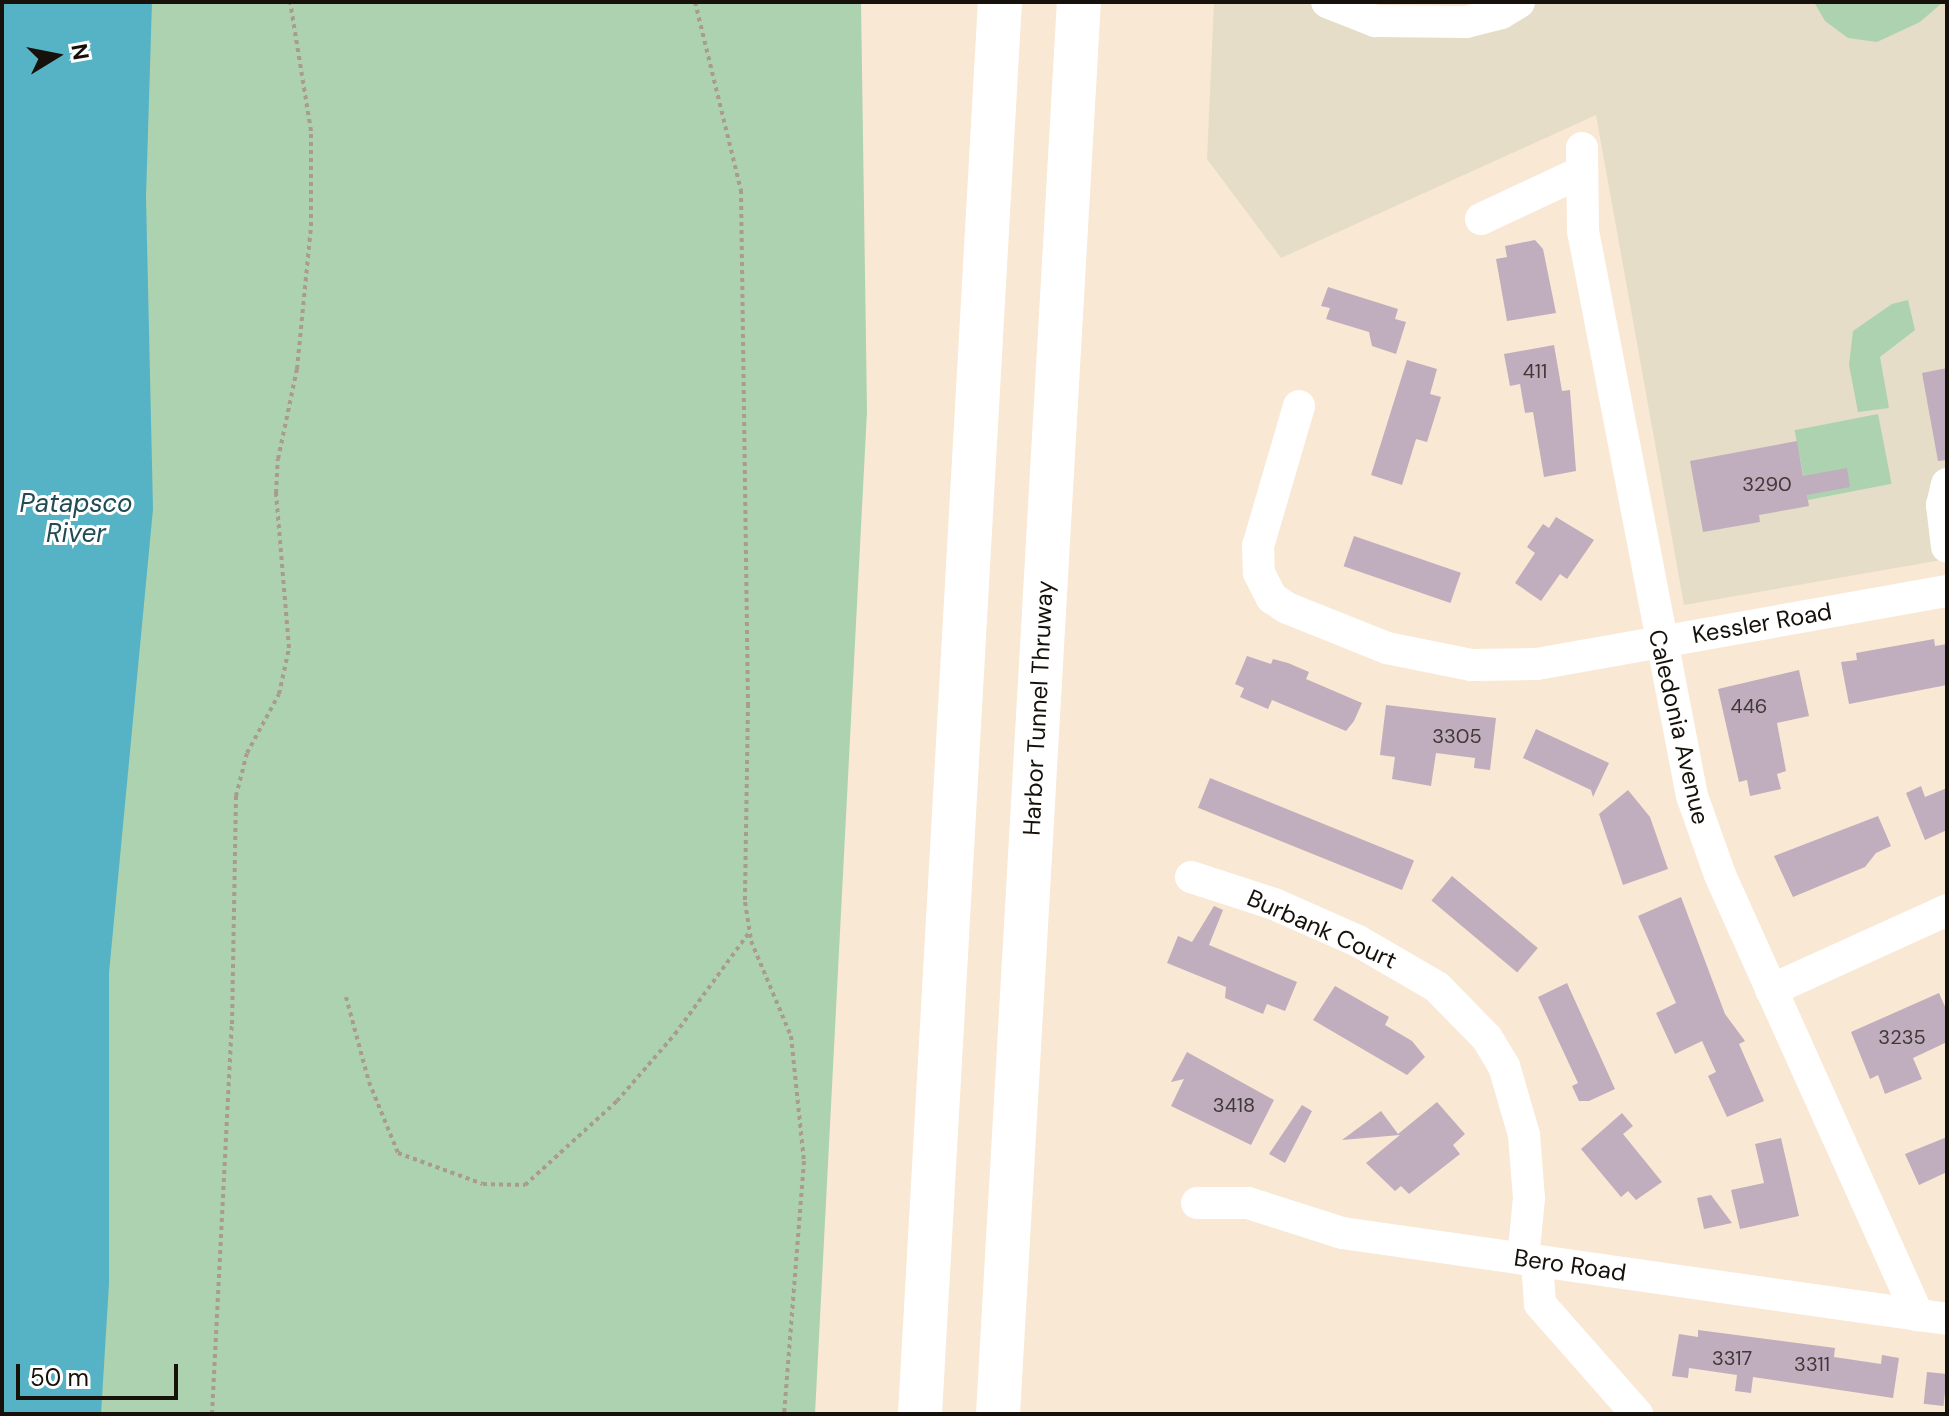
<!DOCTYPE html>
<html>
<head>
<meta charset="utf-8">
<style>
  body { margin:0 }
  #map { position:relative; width:1949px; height:1416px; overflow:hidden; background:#f9e8d4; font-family:"DM Sans",sans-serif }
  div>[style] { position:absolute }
  .education>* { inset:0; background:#e5ddc7 }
  .green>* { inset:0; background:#acd2af; transform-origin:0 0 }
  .water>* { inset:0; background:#56b3c5 }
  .building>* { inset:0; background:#c0adbe; transform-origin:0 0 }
  .path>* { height:4px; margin-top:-2px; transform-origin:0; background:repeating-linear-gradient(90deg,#a99c8d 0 4px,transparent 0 8px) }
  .minor>* { height:32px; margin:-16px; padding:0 16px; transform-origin:16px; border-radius:16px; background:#fff }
  .highway>* { height:44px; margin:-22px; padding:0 22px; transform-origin:22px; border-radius:22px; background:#fff }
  span { translate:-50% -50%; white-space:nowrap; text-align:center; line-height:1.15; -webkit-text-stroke:6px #fff; paint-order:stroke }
  .number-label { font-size:20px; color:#403837 }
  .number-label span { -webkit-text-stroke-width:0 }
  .street-label { font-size:24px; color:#16110a }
  .water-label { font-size:26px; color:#224c54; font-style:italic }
  .frame { position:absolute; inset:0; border:4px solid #16110a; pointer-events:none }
  .north { position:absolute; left:16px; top:16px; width:80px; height:80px; -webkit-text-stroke:6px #fff; paint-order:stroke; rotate:80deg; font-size:22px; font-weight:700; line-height:32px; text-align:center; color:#16110a }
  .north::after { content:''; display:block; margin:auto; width:28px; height:36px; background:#16110a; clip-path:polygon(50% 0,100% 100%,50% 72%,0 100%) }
  .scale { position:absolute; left:16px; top:1364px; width:162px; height:36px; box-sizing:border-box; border:4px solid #16110a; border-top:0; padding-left:10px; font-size:24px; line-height:28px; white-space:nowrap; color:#16110a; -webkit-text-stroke:6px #fff; paint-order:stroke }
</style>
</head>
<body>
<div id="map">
  <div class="education">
    <div style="clip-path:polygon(1214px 2px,1311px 2px,1334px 17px,1505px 22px,1538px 2px,1947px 2px,1947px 559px,1684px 605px,1596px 115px,1281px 258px,1207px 159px)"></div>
  </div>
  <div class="green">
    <div style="clip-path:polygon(2px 2px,861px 2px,867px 411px,815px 1414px,2px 1414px)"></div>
    <div style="clip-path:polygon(1814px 2px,1943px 2px,1920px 22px,1877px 42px,1848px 38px,1825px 21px)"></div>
    <div style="clip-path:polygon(1908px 300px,1915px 330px,1880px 357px,1889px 408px,1858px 412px,1849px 365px,1853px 331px,1892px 304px)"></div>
    <div style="left:1878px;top:414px;width:71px;height:85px;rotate:79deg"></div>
  </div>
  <div class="water">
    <div style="clip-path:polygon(2px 2px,152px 2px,146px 197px,153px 509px,109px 973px,109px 1284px,101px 1414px,2px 1414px)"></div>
  </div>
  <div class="building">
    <div style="clip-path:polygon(1535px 240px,1543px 249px,1556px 313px,1507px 321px,1496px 259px,1507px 257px,1505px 246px)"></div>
    <div style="clip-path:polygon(1328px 287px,1398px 309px,1395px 319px,1406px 322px,1396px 354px,1372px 346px,1369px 332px,1326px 319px,1330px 308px,1321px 306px)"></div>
    <div style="clip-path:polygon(1554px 345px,1562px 391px,1570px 390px,1576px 471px,1544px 477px,1533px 412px,1525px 413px,1520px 384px,1510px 386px,1504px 354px)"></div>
    <div style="clip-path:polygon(1407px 360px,1437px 369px,1430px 394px,1441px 397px,1427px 442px,1416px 439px,1402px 485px,1371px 475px)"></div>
    <div style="clip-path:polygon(1947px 368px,1947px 460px,1938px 461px,1922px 373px)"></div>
    <div style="clip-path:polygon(1797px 441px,1803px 476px,1847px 468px,1850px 487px,1807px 495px,1809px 506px,1759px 515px,1760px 522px,1703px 532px,1690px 461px)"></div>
    <div style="clip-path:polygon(1556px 517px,1594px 540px,1567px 579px,1560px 574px,1541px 601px,1515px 583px,1535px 553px,1527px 547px,1543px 524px,1549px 528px)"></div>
    <div style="left:1354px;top:536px;width:113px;height:32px;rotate:19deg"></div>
    <div style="clip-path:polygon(1934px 639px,1935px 646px,1947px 644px,1947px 685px,1849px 704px,1841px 662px,1857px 660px,1856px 653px)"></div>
    <div style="clip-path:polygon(1247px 656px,1271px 664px,1273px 659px,1288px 663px,1309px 672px,1306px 679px,1362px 703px,1354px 721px,1346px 731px,1272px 700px,1268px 709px,1240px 697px,1244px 688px,1235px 684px)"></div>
    <div style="clip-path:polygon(1799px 670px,1809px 716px,1777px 723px,1786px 771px,1777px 774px,1781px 789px,1750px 796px,1747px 780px,1739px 782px,1718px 689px)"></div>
    <div style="clip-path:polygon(1386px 705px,1496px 718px,1490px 770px,1474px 768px,1475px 758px,1436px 753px,1431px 786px,1392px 779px,1395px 757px,1380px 755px)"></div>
    <div style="clip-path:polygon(1536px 729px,1609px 763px,1593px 797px,1591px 790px,1523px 758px)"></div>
    <div style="left:1210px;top:778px;width:220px;height:32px;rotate:22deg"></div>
    <div style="clip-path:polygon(1921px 786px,1925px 797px,1947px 788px,1947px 830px,1925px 840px,1906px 793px)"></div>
    <div style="clip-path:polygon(1628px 790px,1650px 817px,1668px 869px,1623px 885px,1599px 814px)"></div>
    <div style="clip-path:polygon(1878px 816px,1891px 846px,1876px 853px,1865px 867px,1793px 897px,1774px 856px)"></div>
    <div style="left:1452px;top:876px;width:112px;height:32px;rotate:40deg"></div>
    <div style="clip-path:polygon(1681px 897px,1725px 1014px,1745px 1041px,1739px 1044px,1764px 1101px,1727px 1117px,1708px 1076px,1716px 1072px,1702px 1041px,1675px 1054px,1656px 1013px,1676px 1003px,1638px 916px)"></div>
    <div style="clip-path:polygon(1214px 906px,1223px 910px,1209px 945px,1297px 982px,1285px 1011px,1267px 1004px,1263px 1014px,1225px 998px,1226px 987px,1167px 963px,1178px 936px,1192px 942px)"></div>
    <div style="clip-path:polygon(1567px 983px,1615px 1089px,1589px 1101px,1579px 1101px,1572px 1086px,1578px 1083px,1538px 997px)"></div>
    <div style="clip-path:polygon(1335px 986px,1389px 1017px,1385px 1025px,1412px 1041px,1425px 1057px,1407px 1075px,1313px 1020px)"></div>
    <div style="clip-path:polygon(1939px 993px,1947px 1011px,1947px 1042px,1913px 1058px,1922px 1079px,1885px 1094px,1878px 1075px,1870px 1079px,1851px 1032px)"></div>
    <div style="clip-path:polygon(1187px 1052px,1274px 1100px,1251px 1145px,1171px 1106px,1184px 1079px,1171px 1082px)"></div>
    <div style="clip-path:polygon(1437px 1102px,1465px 1134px,1453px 1145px,1460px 1154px,1409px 1194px,1401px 1186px,1395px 1191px,1366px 1163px,1400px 1135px,1342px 1140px,1381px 1111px,1398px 1134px)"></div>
    <div style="clip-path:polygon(1302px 1105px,1312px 1111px,1285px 1163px,1269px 1154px)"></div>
    <div style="clip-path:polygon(1622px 1113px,1633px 1126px,1623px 1134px,1662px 1182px,1636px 1200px,1628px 1191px,1621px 1197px,1581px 1149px)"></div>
    <div style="clip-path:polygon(1947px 1137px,1947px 1172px,1919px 1185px,1905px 1154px)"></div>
    <div style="clip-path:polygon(1781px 1138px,1799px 1216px,1740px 1229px,1731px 1190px,1764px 1183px,1755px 1144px)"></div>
    <div style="clip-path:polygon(1711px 1195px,1732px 1223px,1704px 1229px,1697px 1198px)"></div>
    <div style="clip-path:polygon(1698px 1330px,1835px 1348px,1834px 1357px,1881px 1364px,1882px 1355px,1899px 1358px,1893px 1398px,1753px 1377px,1751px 1393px,1735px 1391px,1737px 1375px,1689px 1368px,1688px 1378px,1672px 1376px,1679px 1334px,1698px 1337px)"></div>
    <div style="left:1927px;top:1372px;width:20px;height:32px;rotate:6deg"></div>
  </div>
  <div class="path">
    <div style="left:695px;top:2px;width:194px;rotate:76.3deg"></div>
    <div style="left:741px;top:190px;width:514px;rotate:89.22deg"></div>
    <div style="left:748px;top:704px;width:198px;rotate:90.9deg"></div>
    <div style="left:745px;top:902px;width:39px;rotate:81deg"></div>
    <div style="left:751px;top:941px;width:103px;rotate:67.2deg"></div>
    <div style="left:791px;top:1036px;width:126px;rotate:84.1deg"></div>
    <div style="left:804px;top:1161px;width:254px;rotate:94.5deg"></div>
    <div style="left:346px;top:997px;width:88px;rotate:74.9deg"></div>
    <div style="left:369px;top:1082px;width:77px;rotate:67.8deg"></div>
    <div style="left:398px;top:1153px;width:90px;rotate:20deg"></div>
    <div style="left:483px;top:1184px;width:42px;rotate:1.4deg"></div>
    <div style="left:525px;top:1185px;width:125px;rotate:-42.4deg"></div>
    <div style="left:617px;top:1101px;width:89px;rotate:-49.1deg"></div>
    <div style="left:675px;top:1034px;width:124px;rotate:-53.9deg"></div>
    <div style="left:212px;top:1414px;width:391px;rotate:-87.1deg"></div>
    <div style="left:232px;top:1024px;width:228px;rotate:-89deg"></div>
    <div style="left:236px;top:796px;width:44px;rotate:-75.7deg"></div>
    <div style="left:247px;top:753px;width:67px;rotate:-61.5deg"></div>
    <div style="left:279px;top:694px;width:47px;rotate:-77.7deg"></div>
    <div style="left:289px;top:648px;width:156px;rotate:-94.8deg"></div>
    <div style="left:276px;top:493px;width:34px;rotate:-87deg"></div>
    <div style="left:278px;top:459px;width:92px;rotate:-78.1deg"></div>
    <div style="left:297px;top:369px;width:144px;rotate:-84.4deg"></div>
    <div style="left:311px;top:226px;width:95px;rotate:-90deg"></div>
    <div style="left:311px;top:131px;width:131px;rotate:-99.2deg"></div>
  </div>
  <div class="minor">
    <div style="left:1327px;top:2px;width:52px;rotate:21.6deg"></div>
    <div style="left:1375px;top:21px;width:91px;rotate:0.6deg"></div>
    <div style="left:1466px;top:22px;width:36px;rotate:-14deg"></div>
    <div style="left:1501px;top:13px;width:21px;rotate:-31deg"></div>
    <div style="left:1582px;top:148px;width:83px;rotate:89.3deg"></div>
    <div style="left:1583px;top:231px;width:575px;rotate:79.08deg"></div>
    <div style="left:1692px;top:796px;width:84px;rotate:70.5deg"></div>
    <div style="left:1720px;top:875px;width:483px;rotate:65.8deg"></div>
    <div style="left:1481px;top:219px;width:108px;rotate:-25.1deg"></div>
    <div style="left:1299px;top:406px;width:146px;rotate:106.3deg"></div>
    <div style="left:1258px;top:546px;width:27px;rotate:88deg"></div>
    <div style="left:1259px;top:573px;width:28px;rotate:63deg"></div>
    <div style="left:1272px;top:598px;width:18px;rotate:34deg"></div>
    <div style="left:1287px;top:608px;width:108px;rotate:21.8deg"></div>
    <div style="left:1387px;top:648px;width:86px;rotate:11.4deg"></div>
    <div style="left:1471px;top:665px;width:66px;rotate:-0.9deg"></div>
    <div style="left:1537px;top:664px;width:416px;rotate:-10.1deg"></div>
    <div style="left:1947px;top:484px;width:22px;rotate:103deg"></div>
    <div style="left:1942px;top:505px;width:42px;rotate:83.2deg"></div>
    <div style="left:1191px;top:877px;width:87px;rotate:18deg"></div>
    <div style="left:1274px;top:904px;width:92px;rotate:23.8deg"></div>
    <div style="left:1358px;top:941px;width:91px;rotate:30.2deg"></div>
    <div style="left:1437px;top:987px;width:71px;rotate:45.6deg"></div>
    <div style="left:1487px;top:1038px;width:33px;rotate:59deg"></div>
    <div style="left:1504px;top:1066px;width:72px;rotate:73.8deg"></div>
    <div style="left:1524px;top:1135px;width:63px;rotate:85.5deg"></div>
    <div style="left:1529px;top:1198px;width:61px;rotate:95.6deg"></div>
    <div style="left:1771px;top:990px;width:193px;rotate:-24.4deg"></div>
    <div style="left:1197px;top:1203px;width:51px"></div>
    <div style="left:1248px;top:1203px;width:99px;rotate:17.7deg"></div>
    <div style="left:1342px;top:1233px;width:611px;rotate:8.09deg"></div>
    <div style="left:1537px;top:1261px;width:43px;rotate:86deg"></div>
    <div style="left:1540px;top:1304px;width:147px;rotate:48.6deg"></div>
  </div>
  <div class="highway">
    <div style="left:920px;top:1414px;width:1414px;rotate:-86.76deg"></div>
    <div style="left:998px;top:1414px;width:1414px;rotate:-86.72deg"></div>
  </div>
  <div class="number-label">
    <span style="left:1535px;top:371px">411</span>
    <span style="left:1767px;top:484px">3290</span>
    <span style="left:1749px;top:706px">446</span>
    <span style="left:1457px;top:736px">3305</span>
    <span style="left:1902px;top:1037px">3235</span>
    <span style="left:1234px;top:1105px">3418</span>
    <span style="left:1732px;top:1358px">3317</span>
    <span style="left:1812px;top:1364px">3311</span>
  </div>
  <div class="street-label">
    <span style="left:1762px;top:623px;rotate:-10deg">Kessler Road</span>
    <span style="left:1038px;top:708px;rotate:-87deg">Harbor Tunnel Thruway</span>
    <span style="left:1679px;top:727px;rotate:77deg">Caledonia Avenue</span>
    <span style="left:1322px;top:929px;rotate:24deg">Burbank Court</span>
    <span style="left:1570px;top:1265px;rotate:8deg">Bero Road</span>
  </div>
  <div class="water-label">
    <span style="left:76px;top:519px">Patapsco<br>River</span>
  </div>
  <div class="frame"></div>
  <div class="north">N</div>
  <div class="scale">50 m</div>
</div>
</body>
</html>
